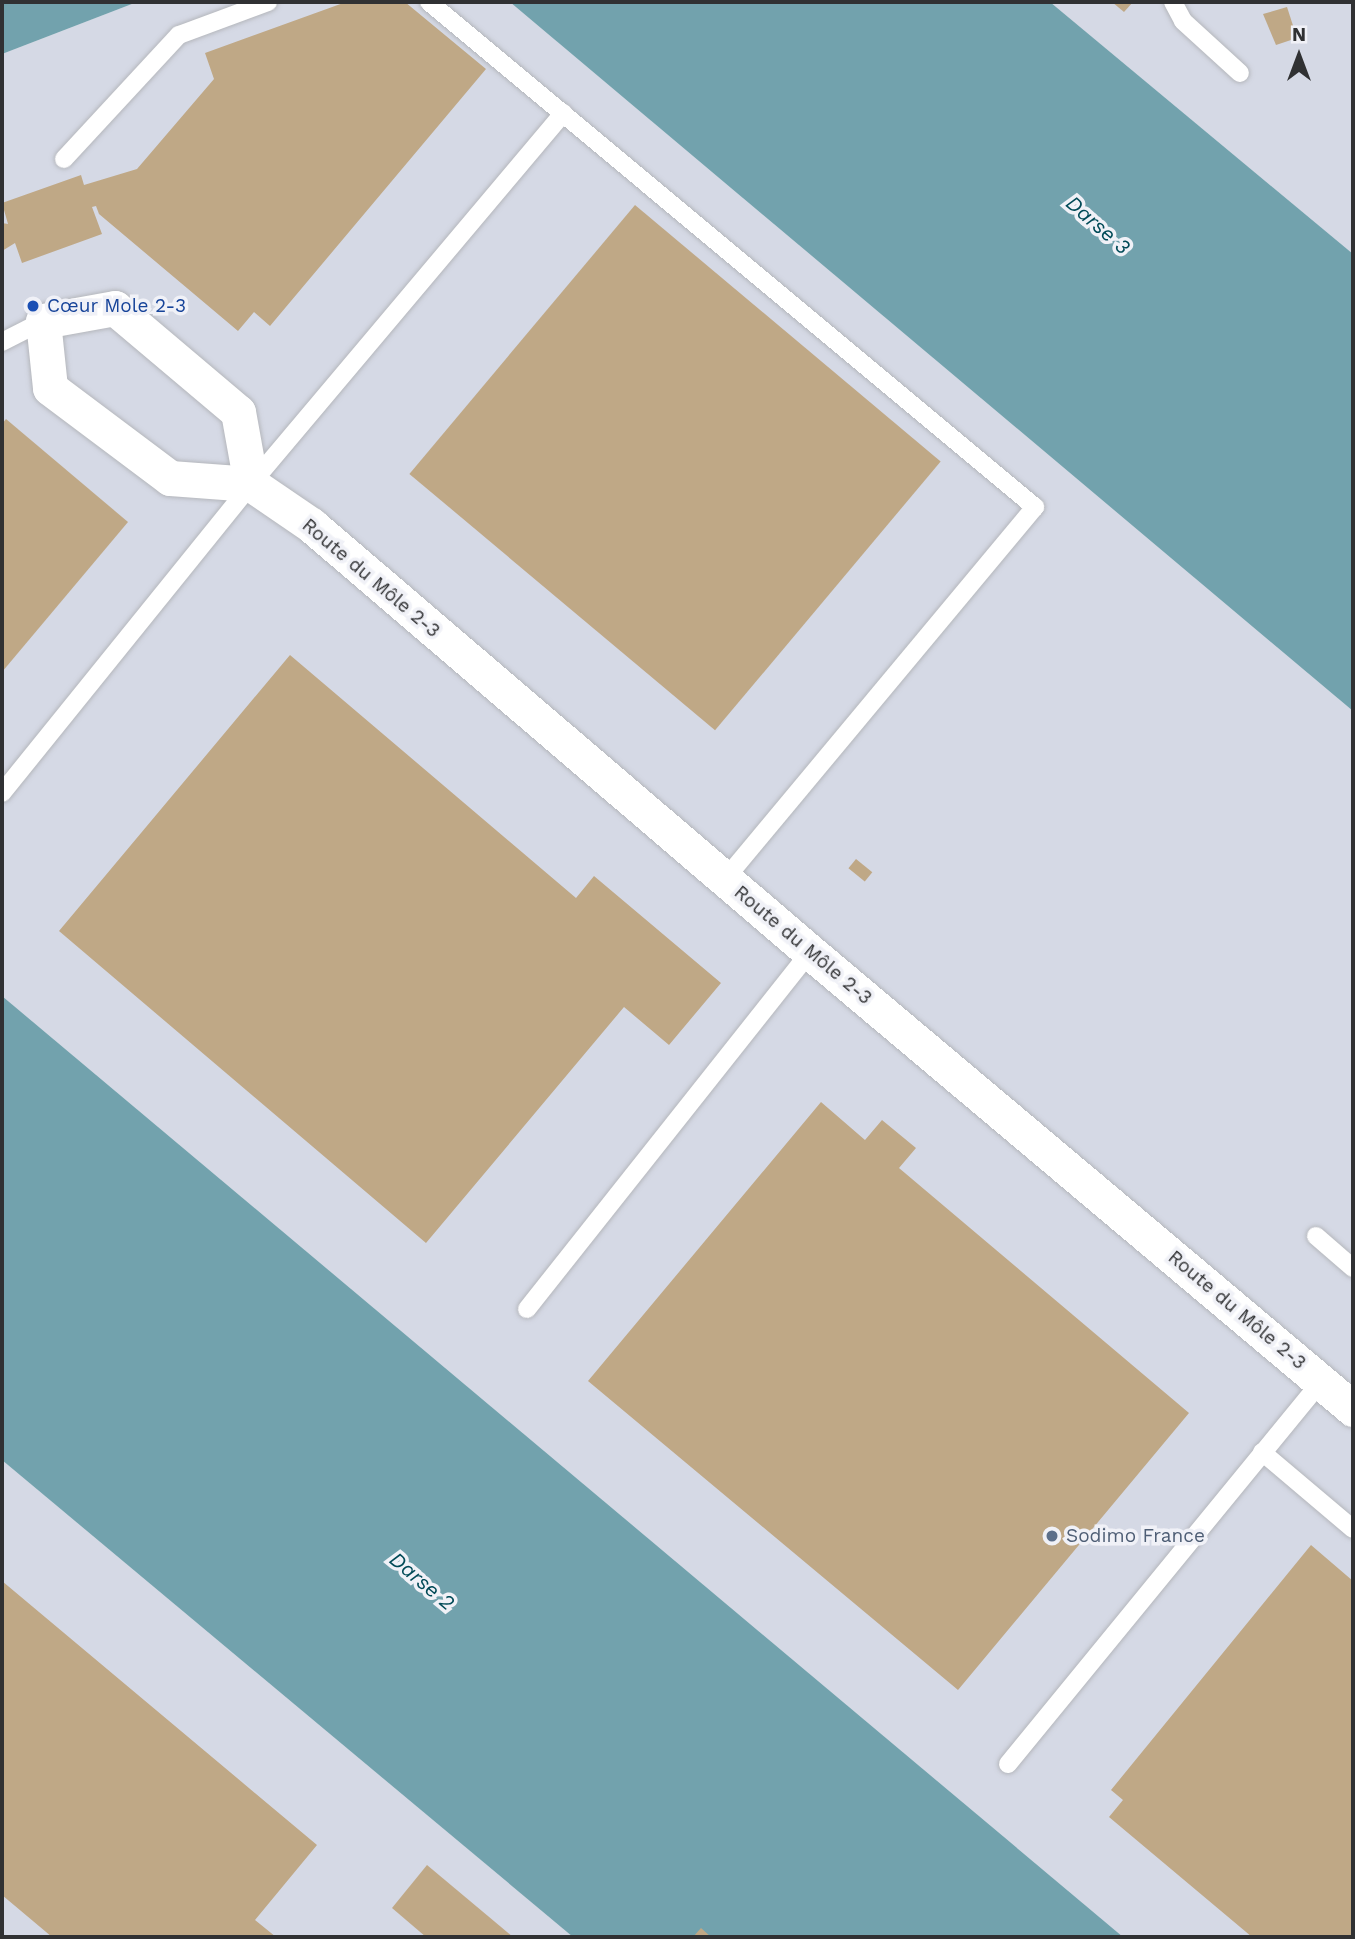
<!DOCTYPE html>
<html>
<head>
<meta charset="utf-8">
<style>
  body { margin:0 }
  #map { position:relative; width:1355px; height:1939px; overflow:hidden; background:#e2e4e9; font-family:"Work Sans",sans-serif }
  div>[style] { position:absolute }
  .built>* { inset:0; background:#d5d9e5 }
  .water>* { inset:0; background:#72a2ad }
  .building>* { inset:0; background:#bfa886; transform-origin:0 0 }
  .roads { filter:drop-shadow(0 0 2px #b5b7bc) drop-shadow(0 0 2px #b5b7bc) }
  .service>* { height:18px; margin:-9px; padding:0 9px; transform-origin:9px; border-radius:9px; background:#fff }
  .minor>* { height:35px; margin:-17.5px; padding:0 17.5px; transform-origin:17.5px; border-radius:17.5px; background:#fff }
  .dots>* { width:19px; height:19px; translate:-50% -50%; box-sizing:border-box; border:4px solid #f0f1f7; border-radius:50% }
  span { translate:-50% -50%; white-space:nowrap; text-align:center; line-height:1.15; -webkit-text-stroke:7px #f0f1f7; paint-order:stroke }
  .transit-label { font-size:19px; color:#164399 }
  .left { translate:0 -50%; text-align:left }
  .street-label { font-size:19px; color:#303133 }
  .service-label { font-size:19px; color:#4e5e75 }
  .water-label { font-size:21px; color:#004a57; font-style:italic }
  .frame { position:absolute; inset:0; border:4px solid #303133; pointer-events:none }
  .north { position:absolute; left:1264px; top:21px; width:70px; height:70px; -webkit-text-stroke:5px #f0f1f7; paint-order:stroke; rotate:0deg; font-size:19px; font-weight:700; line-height:28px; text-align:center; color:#303133 }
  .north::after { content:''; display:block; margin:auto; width:24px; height:32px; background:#303133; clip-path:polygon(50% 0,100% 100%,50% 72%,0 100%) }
</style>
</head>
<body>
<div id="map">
  <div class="built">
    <div style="clip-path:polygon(137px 2px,510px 2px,1353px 711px,1353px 1937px,1123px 1937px,2px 996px,2px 54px)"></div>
    <div style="clip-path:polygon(1050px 2px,1353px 2px,1353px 254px)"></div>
    <div style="clip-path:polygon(2px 1460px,573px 1937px,2px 1937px)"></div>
  </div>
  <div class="water">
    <div style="clip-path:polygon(2px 2px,137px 2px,2px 54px)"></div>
    <div style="clip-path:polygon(510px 2px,1050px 2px,1353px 254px,1353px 711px)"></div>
    <div style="clip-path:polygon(2px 996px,1123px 1937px,573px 1937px,2px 1460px)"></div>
  </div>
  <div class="building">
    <div style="clip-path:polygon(346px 2px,405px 2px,486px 69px,270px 326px,254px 312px,238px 331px,99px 214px,96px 206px,92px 207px,102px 234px,22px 263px,15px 243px,2px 251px,2px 223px,8px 224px,2px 203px,81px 175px,84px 185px,137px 169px,214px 79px,205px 53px)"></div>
    <div style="clip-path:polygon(1112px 2px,1133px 2px,1124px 12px)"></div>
    <div style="clip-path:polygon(1287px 7px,1297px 38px,1276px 45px,1263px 14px)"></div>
    <div style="left:635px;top:205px;width:399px;height:351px;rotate:40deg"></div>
    <div style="clip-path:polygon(6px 419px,128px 522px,2px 672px,2px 424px)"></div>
    <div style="clip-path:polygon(290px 655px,576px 898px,594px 876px,721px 983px,669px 1045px,624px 1007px,426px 1243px,59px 931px)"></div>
    <div style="left:856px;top:859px;width:21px;height:12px;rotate:39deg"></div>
    <div style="clip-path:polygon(821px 1102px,865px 1140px,882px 1120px,916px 1148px,899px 1168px,1189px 1413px,958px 1690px,588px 1381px)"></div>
    <div style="clip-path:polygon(1311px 1545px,1353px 1581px,1353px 1937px,1252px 1937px,1109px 1817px,1123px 1800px,1111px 1790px)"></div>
    <div style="clip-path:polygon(2px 1581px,317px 1845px,255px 1920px,276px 1937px,52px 1937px,2px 1895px)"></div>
    <div style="clip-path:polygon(427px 1865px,513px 1937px,426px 1937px,392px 1908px)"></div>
    <div style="clip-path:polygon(701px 1928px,711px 1937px,693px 1937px)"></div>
  </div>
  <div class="roads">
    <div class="service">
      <div style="left:429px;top:2px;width:789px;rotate:39.81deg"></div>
      <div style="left:1035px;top:507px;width:484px;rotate:129.8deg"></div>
      <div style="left:1173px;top:2px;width:21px;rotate:62deg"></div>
      <div style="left:1183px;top:21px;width:77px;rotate:42.4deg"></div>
      <div style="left:64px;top:159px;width:169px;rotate:-47.2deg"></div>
      <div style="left:179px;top:35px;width:95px;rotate:-20.3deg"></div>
      <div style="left:2px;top:342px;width:46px;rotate:-27.1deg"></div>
      <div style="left:2px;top:793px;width:397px;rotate:-51.1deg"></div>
      <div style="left:251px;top:484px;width:485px;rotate:-49.9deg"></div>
      <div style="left:1316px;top:1236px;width:49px;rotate:40.9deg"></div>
      <div style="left:527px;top:1309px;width:456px;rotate:-51.6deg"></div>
      <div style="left:1262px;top:1452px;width:119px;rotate:40.2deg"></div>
      <div style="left:1008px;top:1764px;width:495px;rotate:-50.7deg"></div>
    </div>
    <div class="minor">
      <div style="left:251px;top:484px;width:73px;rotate:-100.2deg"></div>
      <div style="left:238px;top:412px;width:161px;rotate:-139.8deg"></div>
      <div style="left:115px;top:308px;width:73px;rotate:169.8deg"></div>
      <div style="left:43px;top:321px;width:67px;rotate:84deg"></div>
      <div style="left:50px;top:388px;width:150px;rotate:36.9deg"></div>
      <div style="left:170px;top:478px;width:81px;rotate:4.2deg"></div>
      <div style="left:251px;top:484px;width:73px;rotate:34.3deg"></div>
      <div style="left:311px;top:525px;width:657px;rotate:40.55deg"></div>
      <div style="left:810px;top:952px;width:710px;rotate:40.08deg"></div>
    </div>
  </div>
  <div class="dots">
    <div style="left:33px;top:306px;background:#1a4fb4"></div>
    <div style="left:1052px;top:1536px;background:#5c6f8a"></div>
  </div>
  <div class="transit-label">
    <span class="left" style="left:47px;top:306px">Cœur Mole 2-3</span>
  </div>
  <div class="street-label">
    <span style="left:371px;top:578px;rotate:40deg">Route du Môle 2-3</span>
    <span style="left:803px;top:945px;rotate:40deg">Route du Môle 2-3</span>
    <span style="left:1237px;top:1310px;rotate:40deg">Route du Môle 2-3</span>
  </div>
  <div class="service-label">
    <span class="left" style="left:1066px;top:1536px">Sodimo France</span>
  </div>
  <div class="water-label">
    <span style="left:1098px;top:225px;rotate:41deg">Darse 3</span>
    <span style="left:422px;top:1581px;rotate:40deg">Darse 2</span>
  </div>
  <div class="frame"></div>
  <div class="north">N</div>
</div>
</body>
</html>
